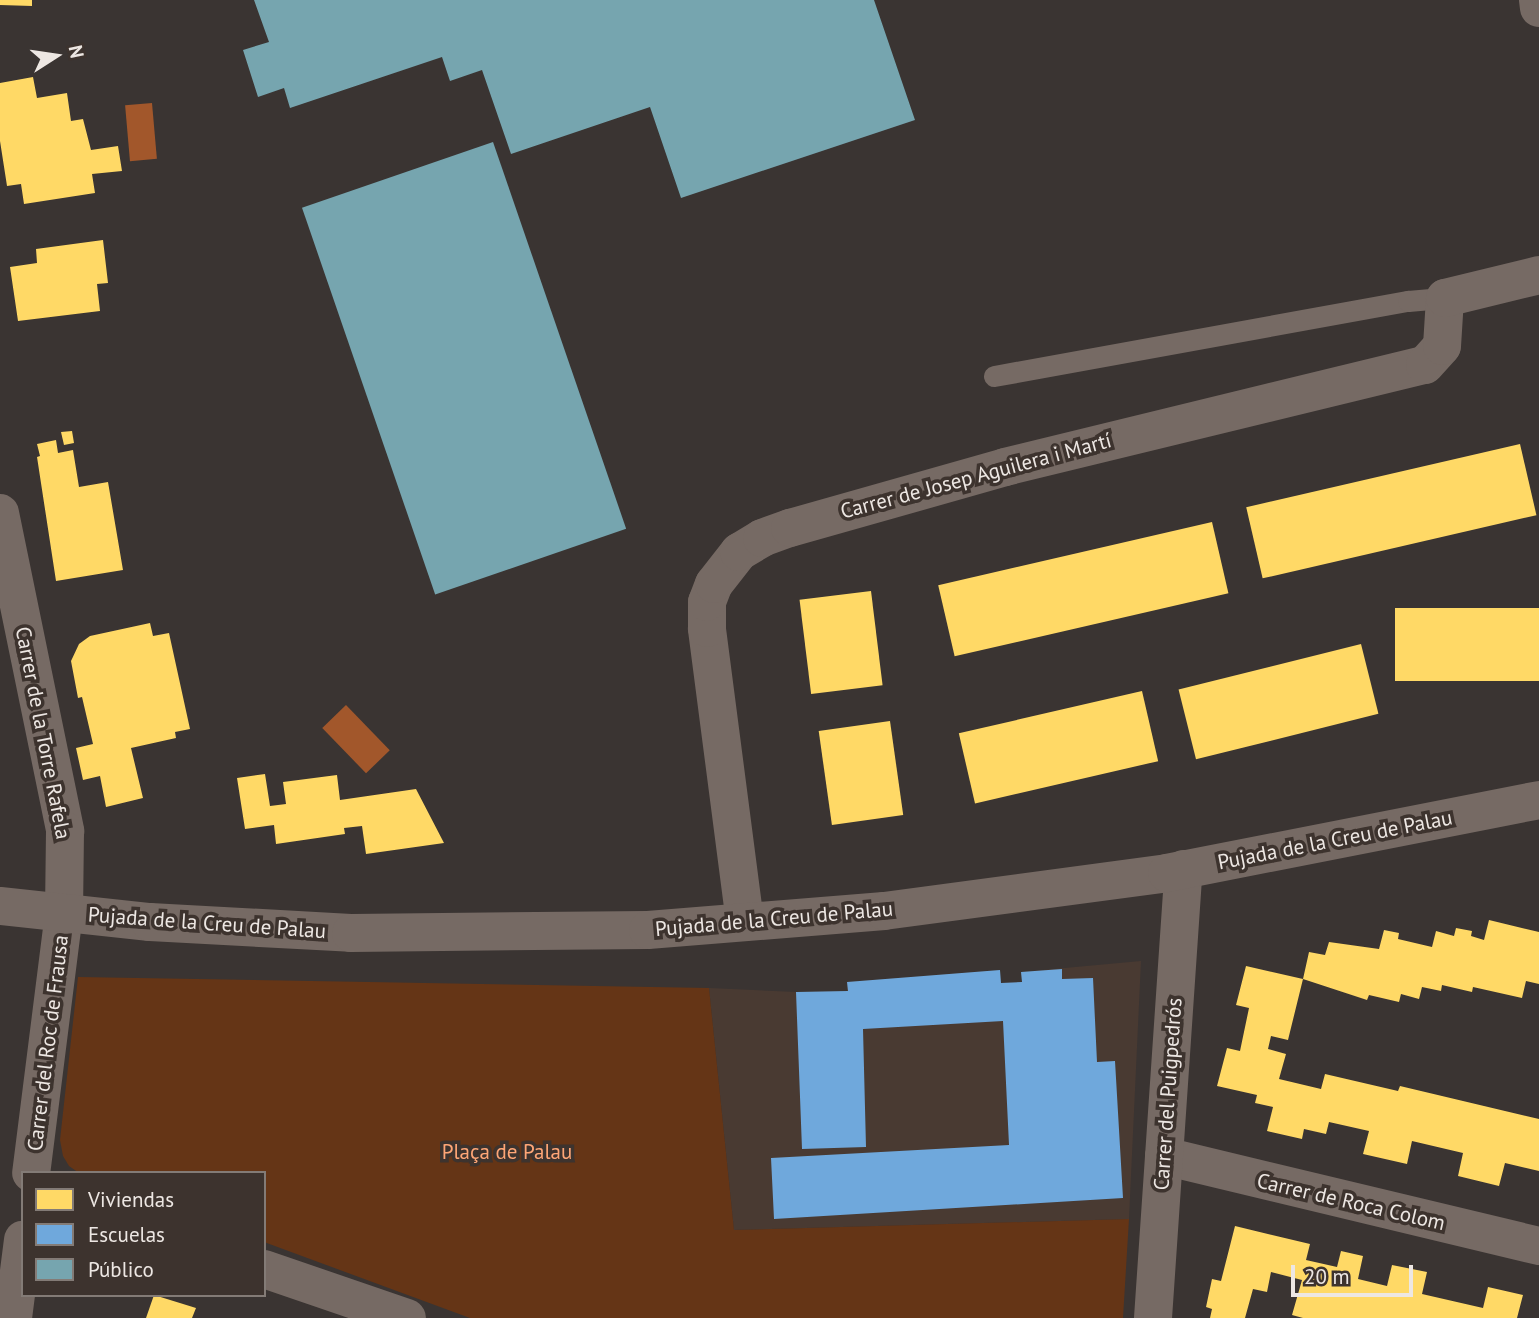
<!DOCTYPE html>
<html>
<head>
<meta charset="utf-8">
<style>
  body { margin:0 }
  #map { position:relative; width:1539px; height:1318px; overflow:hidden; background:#3a3432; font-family:"PT Sans",sans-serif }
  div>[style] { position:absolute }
  .built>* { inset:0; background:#493a32 }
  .green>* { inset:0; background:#653516 }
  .water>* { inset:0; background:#a2572b; transform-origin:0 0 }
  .homes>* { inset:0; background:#ffd966; transform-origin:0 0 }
  .schools>* { inset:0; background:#6fa8dc }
  .public>* { inset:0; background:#76a5af; transform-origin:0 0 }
  .service>* { height:21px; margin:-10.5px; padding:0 10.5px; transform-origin:10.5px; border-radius:10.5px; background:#766a64 }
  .minor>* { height:38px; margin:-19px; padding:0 19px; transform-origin:19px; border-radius:19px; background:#766a64 }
  .tertiary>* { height:38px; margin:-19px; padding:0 19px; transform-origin:19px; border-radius:19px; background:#766a64 }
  span { translate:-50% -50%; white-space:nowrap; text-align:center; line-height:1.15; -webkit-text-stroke:7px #3d332e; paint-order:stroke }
  .street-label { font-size:21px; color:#ede7e3 }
  .park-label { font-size:21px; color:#fea676 }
  .legend { position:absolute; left:21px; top:1171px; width:245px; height:126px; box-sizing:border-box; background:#3d332e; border:2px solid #837b76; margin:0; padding:9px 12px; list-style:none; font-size:21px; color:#ede7e3 }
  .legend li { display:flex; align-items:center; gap:14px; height:35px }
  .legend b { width:35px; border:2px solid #837b76 }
  .north { position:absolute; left:21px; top:21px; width:70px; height:70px; -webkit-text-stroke:5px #3d332e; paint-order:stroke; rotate:78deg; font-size:19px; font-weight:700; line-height:28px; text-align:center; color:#ede7e3 }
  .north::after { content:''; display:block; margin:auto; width:24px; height:32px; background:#ede7e3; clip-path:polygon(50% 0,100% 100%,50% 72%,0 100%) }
  .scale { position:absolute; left:1291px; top:1265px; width:122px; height:32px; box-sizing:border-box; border:4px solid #ede7e3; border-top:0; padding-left:9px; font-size:21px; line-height:24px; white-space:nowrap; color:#ede7e3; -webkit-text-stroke:5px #3d332e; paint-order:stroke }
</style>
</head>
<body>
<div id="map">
  <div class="built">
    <div style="clip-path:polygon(1141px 961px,1129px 1219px,734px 1230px,709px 988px,796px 992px,847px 991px,847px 982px,1000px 970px,1001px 983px,1022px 982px,1021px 972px)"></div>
  </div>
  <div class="green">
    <div style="clip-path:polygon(78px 977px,709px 988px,734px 1230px,1129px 1219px,1123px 1318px,470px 1318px,264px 1242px,264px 1173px,79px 1173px,69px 1166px,63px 1156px,60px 1140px)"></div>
  </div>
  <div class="water">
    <div style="left:152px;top:103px;width:56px;height:27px;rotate:85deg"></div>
    <div style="left:346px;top:705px;width:63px;height:33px;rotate:46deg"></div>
  </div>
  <div class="homes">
    <div style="clip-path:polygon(0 0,32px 0,32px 6px,0 5px)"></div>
    <div style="clip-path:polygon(33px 77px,37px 98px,67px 93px,71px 121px,83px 119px,91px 150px,118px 146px,122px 171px,92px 174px,95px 193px,24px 204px,21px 184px,7px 186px,0 141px,0 83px)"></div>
    <div style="clip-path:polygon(103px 240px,108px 283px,97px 284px,100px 311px,18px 321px,10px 267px,37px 263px,36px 249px)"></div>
    <div style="clip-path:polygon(72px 431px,74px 443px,64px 445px,61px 432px)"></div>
    <div style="clip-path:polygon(56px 440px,58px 453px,73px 450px,79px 487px,108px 482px,123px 570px,56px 581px,37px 457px,40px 456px,37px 444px)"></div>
    <div style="left:1520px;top:444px;width:73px;height:281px;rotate:77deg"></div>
    <div style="left:1212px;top:522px;width:73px;height:281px;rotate:77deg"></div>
    <div style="left:871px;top:591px;width:95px;height:72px;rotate:83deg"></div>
    <div style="left:1539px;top:608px;width:73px;height:144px;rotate:90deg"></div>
    <div style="clip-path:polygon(150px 623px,153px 636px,169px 633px,190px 729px,175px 732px,176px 738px,131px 748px,143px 798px,106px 807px,100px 776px,83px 780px,76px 748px,93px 744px,82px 697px,78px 698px,71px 661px,79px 644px,90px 636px)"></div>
    <div style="left:1361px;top:644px;width:72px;height:188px;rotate:76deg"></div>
    <div style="left:1142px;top:691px;width:72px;height:188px;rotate:77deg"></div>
    <div style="left:890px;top:721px;width:95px;height:72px;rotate:82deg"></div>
    <div style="clip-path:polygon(265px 774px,270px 806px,286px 804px,283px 782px,337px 775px,340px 800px,416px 789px,444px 843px,366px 854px,362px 826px,344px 828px,345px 834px,276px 844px,274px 825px,245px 829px,237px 778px)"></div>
    <div style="clip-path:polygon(1489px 920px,1539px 932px,1539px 984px,1526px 981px,1522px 998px,1473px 987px,1472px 992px,1442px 985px,1441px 991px,1422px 987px,1419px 999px,1401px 994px,1399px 1002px,1369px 995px,1367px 1000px,1303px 979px,1288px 1040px,1271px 1036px,1268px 1049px,1286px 1054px,1279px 1079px,1321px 1089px,1325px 1074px,1398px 1091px,1400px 1086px,1539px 1119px,1539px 1171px,1505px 1163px,1499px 1186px,1458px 1176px,1463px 1153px,1412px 1141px,1407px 1164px,1363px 1154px,1369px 1131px,1329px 1122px,1326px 1134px,1304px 1129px,1302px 1139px,1267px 1131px,1273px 1107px,1255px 1103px,1257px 1095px,1217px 1086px,1227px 1048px,1240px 1051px,1249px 1008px,1236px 1005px,1246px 966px,1303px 979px,1309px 952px,1325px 955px,1329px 942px,1379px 949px,1384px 930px,1399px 933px,1398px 939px,1432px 947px,1436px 931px,1454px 936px,1456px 928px,1472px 931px,1471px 936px,1484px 940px)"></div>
    <div style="clip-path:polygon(1235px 1226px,1310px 1244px,1306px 1260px,1337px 1267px,1341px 1251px,1363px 1256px,1358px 1279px,1387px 1286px,1392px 1265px,1427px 1272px,1422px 1294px,1483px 1308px,1488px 1287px,1523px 1295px,1517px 1318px,1303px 1318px,1292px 1315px,1302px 1280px,1271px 1272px,1267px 1292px,1253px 1289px,1245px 1318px,1210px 1318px,1212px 1309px,1206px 1307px,1212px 1279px,1221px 1281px)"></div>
    <div style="clip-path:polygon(154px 1295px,196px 1308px,192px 1318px,146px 1318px)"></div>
  </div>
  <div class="schools">
    <div style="clip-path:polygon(1062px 969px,1062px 979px,1093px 978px,1097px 1062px,1115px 1061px,1123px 1198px,774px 1219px,771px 1158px,1009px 1145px,1003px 1021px,863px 1029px,866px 1147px,802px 1149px,796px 992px,848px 991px,847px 982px,1000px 970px,1001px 983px,1022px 982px,1021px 972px)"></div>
  </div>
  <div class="public">
    <div style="clip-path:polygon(254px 0,874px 0,915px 120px,681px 198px,650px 107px,511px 154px,482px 70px,450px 81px,442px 57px,290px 108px,284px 88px,258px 97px,243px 50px,269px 42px)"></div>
    <div style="left:493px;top:142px;width:409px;height:202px;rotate:71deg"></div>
  </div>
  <div class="service">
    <div style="left:994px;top:376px;width:421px;rotate:-10.3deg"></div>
    <div style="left:1408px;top:301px;width:37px;rotate:-5deg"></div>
  </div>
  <div class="minor">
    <div style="left:0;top:513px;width:325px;rotate:78.4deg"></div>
    <div style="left:65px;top:831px;width:82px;rotate:90.7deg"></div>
    <div style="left:64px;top:913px;width:262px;rotate:97.2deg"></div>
    <div style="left:745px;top:922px;width:296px;rotate:-97.4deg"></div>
    <div style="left:707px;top:628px;width:26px;rotate:-90deg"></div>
    <div style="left:707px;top:602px;width:19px;rotate:-69deg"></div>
    <div style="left:714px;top:584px;width:41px;rotate:-52deg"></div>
    <div style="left:739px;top:552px;width:27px;rotate:-31deg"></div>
    <div style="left:762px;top:538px;width:30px;rotate:-20deg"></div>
    <div style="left:790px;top:528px;width:223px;rotate:-15.8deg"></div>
    <div style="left:1005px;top:467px;width:432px;rotate:-13.7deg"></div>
    <div style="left:1425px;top:365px;width:25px;rotate:-48deg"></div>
    <div style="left:1442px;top:346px;width:48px;rotate:-86.4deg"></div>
    <div style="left:1445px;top:298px;width:97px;rotate:-13.7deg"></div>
    <div style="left:1164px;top:1156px;width:386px;rotate:13.5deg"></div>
    <div style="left:264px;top:1269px;width:151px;rotate:18.9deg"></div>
    <div style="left:13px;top:1318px;width:79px;rotate:-82.7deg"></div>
    <div style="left:1153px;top:1318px;width:450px;rotate:-86.1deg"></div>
  </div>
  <div class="tertiary">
    <div style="left:1538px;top:0;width:8px;rotate:83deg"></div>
    <div style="left:0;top:906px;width:151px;rotate:6.1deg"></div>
    <div style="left:150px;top:922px;width:201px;rotate:3.1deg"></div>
    <div style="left:351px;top:933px;width:297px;rotate:-0.6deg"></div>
    <div style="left:648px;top:930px;width:237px;rotate:-4.6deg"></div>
    <div style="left:884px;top:911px;width:286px;rotate:-7.6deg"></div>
    <div style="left:1167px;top:873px;width:379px;rotate:-11.1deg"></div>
  </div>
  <div class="street-label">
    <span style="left:976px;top:476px;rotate:-15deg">Carrer de Josep Aguilera i Martí</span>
    <span style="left:43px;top:733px;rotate:79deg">Carrer de la Torre Rafela</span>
    <span style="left:1335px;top:840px;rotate:-11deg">Pujada de la Creu de Palau</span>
    <span style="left:774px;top:919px;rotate:-5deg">Pujada de la Creu de Palau</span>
    <span style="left:207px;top:923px;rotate:4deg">Pujada de la Creu de Palau</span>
    <span style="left:48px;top:1043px;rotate:-83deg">Carrer del Roc de Frausa</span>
    <span style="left:1168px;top:1094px;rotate:-86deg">Carrer del Puigpedrós</span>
    <span style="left:1351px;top:1202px;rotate:13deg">Carrer de Roca Colom</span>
  </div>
  <div class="park-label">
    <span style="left:507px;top:1152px">Plaça de Palau</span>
  </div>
  <ul class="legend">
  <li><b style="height:19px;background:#ffd966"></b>Viviendas</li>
  <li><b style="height:19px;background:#6fa8dc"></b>Escuelas</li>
  <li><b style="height:19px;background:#76a5af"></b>Público</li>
  </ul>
  <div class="north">N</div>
  <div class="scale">20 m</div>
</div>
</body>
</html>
